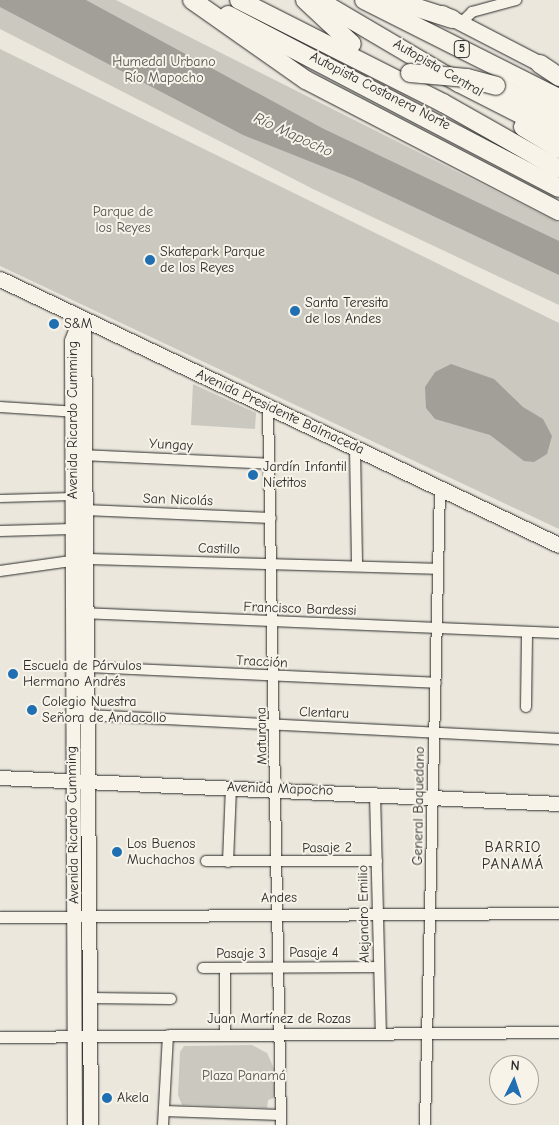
<!DOCTYPE html>
<html>
<head>
<meta charset="utf-8">
<style>
  body { margin:0 }
  #map { position:relative; width:559px; height:1125px; overflow:hidden; background:#ebe7dd; font-family:"Comic Neue",sans-serif }
  div>[style] { position:absolute }
  .green>* { inset:0; background:#cbc8bf }
  .water>* { inset:0; background:#a29f98 }
  .roads { filter:drop-shadow(0 0 1px #2b2b2b) drop-shadow(0 0 1px #2b2b2b) }
  .pedestrian>* { height:7px; margin:-3.5px; padding:0 3.5px; transform-origin:3.5px; border-radius:3.5px; background:#f7f3e8 }
  .minor>* { height:10px; margin:-5px; padding:0 5px; transform-origin:5px; border-radius:5px; background:#f7f3e8 }
  .tertiary>* { height:11px; margin:-5.5px; padding:0 5.5px; transform-origin:5.5px; border-radius:5.5px; background:#f7f3e8 }
  .secondary>* { height:14px; margin:-7px; padding:0 7px; transform-origin:7px; border-radius:7px; background:#f7f3e8 }
  .primary>* { height:15px; margin:-7.5px; padding:0 7.5px; transform-origin:7.5px; border-radius:7.5px; background:#f7f3e8 }
  .motorway>* { height:18px; margin:-9px; padding:0 9px; transform-origin:9px; border-radius:9px; background:#f7f3e8 }
  .bridges { filter:drop-shadow(0 0 1px #2b2b2b) drop-shadow(0 0 1px #2b2b2b) }
  .motorway-bridge>* { height:18px; margin:-9px; padding:0 9px; transform-origin:9px; border-radius:9px; background:#f7f3e8 }
  .dots>* { width:14px; height:14px; translate:-50% -50%; box-sizing:border-box; border:2px solid #f7f3e8; border-radius:50% }
  span { translate:-50% -50%; white-space:nowrap; text-align:center; line-height:1.15; -webkit-text-stroke:4px #f7f3e8; paint-order:stroke }
  .shield-label span { padding:1px 4px; background:#f7f3e8; border:1px solid; border-radius:4px; -webkit-text-stroke-width:0 }
  .shield-label { font-size:12px; color:#2b2b2b; font-weight:700 }
  .park-label { font-size:14px; color:#535250 }
  .street-label { font-size:14px; color:#2b2b2b }
  .poi-label { font-size:14px; color:#2b2b2b }
  .left { translate:0 -50%; text-align:left }
  .water-label { font-size:15px; color:#555451; font-style:italic }
  .neighbourhood-label { font-size:15px; color:#2b2b2b; letter-spacing:1px }
  .north { position:absolute; left:489px; top:1055px; width:50px; height:50px; box-sizing:border-box; background:#f7f3e8; border:1px solid #a5a39c; border-radius:50%; rotate:4deg; font-size:14px; font-weight:700; line-height:20px; text-align:center; color:#2b2b2b }
  .north::after { content:''; display:block; margin:auto; width:18px; height:22px; background:#1f6fb2; clip-path:polygon(50% 0,100% 100%,50% 72%,0 100%) }
</style>
</head>
<body>
<div id="map">
  <div class="green">
    <div style="clip-path:polygon(0 0,116px 0,559px 223px,559px 305px,313px 189px,0 29px)"></div>
    <div style="clip-path:polygon(0 49px,559px 323px,559px 529px,0 266px)"></div>
    <div style="clip-path:polygon(193px 384px,256px 413px,255px 429px,191px 425px)"></div>
    <div style="clip-path:polygon(252px 1045px,267px 1053px,276px 1073px,277px 1097px,268px 1100px,267px 1108px,182px 1105px,178px 1095px,180px 1052px,184px 1046px)"></div>
  </div>
  <div class="water">
    <div style="clip-path:polygon(0 0,86px 0,322px 128px,559px 241px,559px 275px,354px 179px,243px 135px,0 7px)"></div>
    <div style="clip-path:polygon(451px 364px,494px 379px,523px 407px,543px 419px,552px 436px,547px 454px,534px 462px,524px 461px,490px 435px,435px 419px,426px 408px,425px 387px,435px 372px)"></div>
  </div>
  <div class="roads">
    <div class="pedestrian">
      <div style="left:0;top:498px;width:72px;rotate:-1.6deg"></div>
    </div>
    <div class="minor">
      <div style="left:461px;top:23px;width:16px;rotate:-45deg"></div>
      <div style="left:472px;top:12px;width:46px;rotate:-15.3deg"></div>
      <div style="left:0;top:407px;width:78px;rotate:3.7deg"></div>
      <div style="left:268px;top:407px;width:718px;rotate:88.96deg"></div>
      <div style="left:355px;top:448px;width:118px;rotate:89deg"></div>
      <div style="left:81px;top:455px;width:188px;rotate:2.7deg"></div>
      <div style="left:85px;top:510px;width:186px;rotate:2.5deg"></div>
      <div style="left:0;top:531px;width:72px;rotate:-1.6deg"></div>
      <div style="left:0;top:571px;width:86px;rotate:-8deg"></div>
      <div style="left:85px;top:559px;width:353px;rotate:1.6deg"></div>
      <div style="left:80px;top:613px;width:479px;rotate:2.4deg"></div>
      <div style="left:87px;top:667px;width:349px;rotate:2.6deg"></div>
      <div style="left:526px;top:707px;width:75px;rotate:-89.2deg"></div>
      <div style="left:87px;top:715px;width:473px;rotate:2.9deg"></div>
      <div style="left:375px;top:793px;width:240px;rotate:88.6deg"></div>
      <div style="left:206px;top:861px;width:171px"></div>
      <div style="left:228px;top:862px;width:75px;rotate:-87.7deg"></div>
      <div style="left:203px;top:968px;width:176px;rotate:-0.3deg"></div>
      <div style="left:225px;top:968px;width:67px;rotate:90deg"></div>
      <div style="left:89px;top:998px;width:82px;rotate:0.7deg"></div>
      <div style="left:164px;top:1111px;width:117px;rotate:2deg"></div>
      <div style="left:163px;top:1125px;width:90px;rotate:-86.8deg"></div>
      <div style="left:425px;top:1125px;width:636px;rotate:-88.65deg"></div>
    </div>
    <div class="tertiary">
      <div style="left:0;top:917px;width:559px;rotate:-0.41deg"></div>
      <div style="left:0;top:1037px;width:559px;rotate:-0.51deg"></div>
    </div>
    <div class="secondary">
      <div style="left:84px;top:319px;width:806px;rotate:89.5deg"></div>
      <div style="left:0;top:778px;width:560px;rotate:2.66deg"></div>
      <div style="left:75px;top:1125px;width:784px;rotate:-90.22deg"></div>
      <div style="left:72px;top:341px;width:25px;rotate:-69deg"></div>
    </div>
    <div class="primary">
      <div style="left:442px;top:13px;width:122px;rotate:27.4deg"></div>
      <div style="left:0;top:279px;width:619px;rotate:25.45deg"></div>
    </div>
    <div class="motorway">
      <div style="left:192px;top:0;width:139px;rotate:35.1deg"></div>
      <div style="left:306px;top:80px;width:285px;rotate:27.4deg"></div>
      <div style="left:239px;top:0;width:229px;rotate:26.8deg"></div>
      <div style="left:443px;top:103px;width:133px;rotate:29.6deg"></div>
      <div style="left:305px;top:0;width:64px;rotate:43.1deg"></div>
      <div style="left:318px;top:0;width:164px;rotate:30.5deg"></div>
      <div style="left:459px;top:83px;width:112px;rotate:27deg"></div>
      <div style="left:364px;top:0;width:218px;rotate:26.7deg"></div>
      <div style="left:393px;top:0;width:62px;rotate:17.9deg"></div>
      <div style="left:228px;top:15px;width:373px;rotate:27.6deg"></div>
      <div style="left:540px;top:64px;width:23px;rotate:34deg"></div>
      <div style="left:496px;top:86px;width:70px;rotate:26.2deg"></div>
      <div style="left:523px;top:127px;width:42px;rotate:31.4deg"></div>
    </div>
  </div>
  <div class="bridges">
    <div class="motorway-bridge">
      <div style="left:410px;top:73px;width:57px;rotate:5deg"></div>
      <div style="left:467px;top:78px;width:30px;rotate:15deg"></div>
    </div>
  </div>
  <div class="dots">
    <div style="left:150px;top:260px;background:#1f6fb2"></div>
    <div style="left:295px;top:311px;background:#1f6fb2"></div>
    <div style="left:54px;top:324px;background:#1f6fb2"></div>
    <div style="left:253px;top:475px;background:#1f6fb2"></div>
    <div style="left:13px;top:674px;background:#1f6fb2"></div>
    <div style="left:32px;top:710px;background:#1f6fb2"></div>
    <div style="left:117px;top:852px;background:#1f6fb2"></div>
    <div style="left:107px;top:1098px;background:#1f6fb2"></div>
  </div>
  <div class="shield-label">
    <span style="left:462px;top:49px">5</span>
  </div>
  <div class="park-label">
    <span style="left:164px;top:70px">Humedal Urbano<br>Río Mapocho</span>
    <span style="left:123px;top:220px">Parque de<br>los Reyes</span>
    <span style="left:244px;top:1076px">Plaza Panamá</span>
  </div>
  <div class="street-label">
    <span style="left:438px;top:68px;rotate:30deg">Autopista Central</span>
    <span style="left:380px;top:91px;rotate:27deg">Autopista Costanera Norte</span>
    <span style="left:280px;top:412px;rotate:25deg">Avenida Presidente Balmaceda</span>
    <span style="left:73px;top:420px;rotate:-90deg">Avenida Ricardo Cumming</span>
    <span style="left:171px;top:445px;rotate:3deg">Yungay</span>
    <span style="left:178px;top:500px;rotate:2deg">San Nicolás</span>
    <span style="left:219px;top:549px;rotate:2deg">Castillo</span>
    <span style="left:300px;top:609px;rotate:2deg">Francisco Bardessi</span>
    <span style="left:262px;top:662px;rotate:3deg">Tracción</span>
    <span style="left:324px;top:713px;rotate:2deg">Clentaru</span>
    <span style="left:262px;top:736px;rotate:-91deg">Maturana</span>
    <span style="left:280px;top:789px;rotate:2deg">Avenida Mapocho</span>
    <span style="left:419px;top:806px;rotate:-89deg">General Baquedano</span>
    <span style="left:73px;top:825px;rotate:-91deg">Avenida Ricardo Cumming</span>
    <span style="left:327px;top:848px;rotate:-1deg">Pasaje 2</span>
    <span style="left:279px;top:898px;rotate:-1deg">Andes</span>
    <span style="left:364px;top:914px;rotate:-91deg">Alejandro Emilio</span>
    <span style="left:314px;top:953px">Pasaje 4</span>
    <span style="left:241px;top:954px">Pasaje 3</span>
    <span style="left:279px;top:1019px">Juan Martínez de Rozas</span>
  </div>
  <div class="poi-label">
    <span class="left" style="left:160px;top:260px">Skatepark Parque<br>de los Reyes</span>
    <span class="left" style="left:305px;top:311px">Santa Teresita<br>de los Andes</span>
    <span class="left" style="left:64px;top:324px">S&amp;M</span>
    <span class="left" style="left:263px;top:475px">Jardín Infantil<br>Nietitos</span>
    <span class="left" style="left:23px;top:674px">Escuela de Párvulos<br>Hermano Andrés</span>
    <span class="left" style="left:42px;top:710px">Colegio Nuestra<br>Señora de Andacollo</span>
    <span class="left" style="left:127px;top:852px">Los Buenos<br>Muchachos</span>
    <span class="left" style="left:117px;top:1098px">Akela</span>
  </div>
  <div class="water-label">
    <span style="left:293px;top:135px;rotate:25deg">Río Mapocho</span>
  </div>
  <div class="neighbourhood-label">
    <span style="left:513px;top:856px">BARRIO<br>PANAMÁ</span>
  </div>
  <div class="north">N</div>
</div>
</body>
</html>
